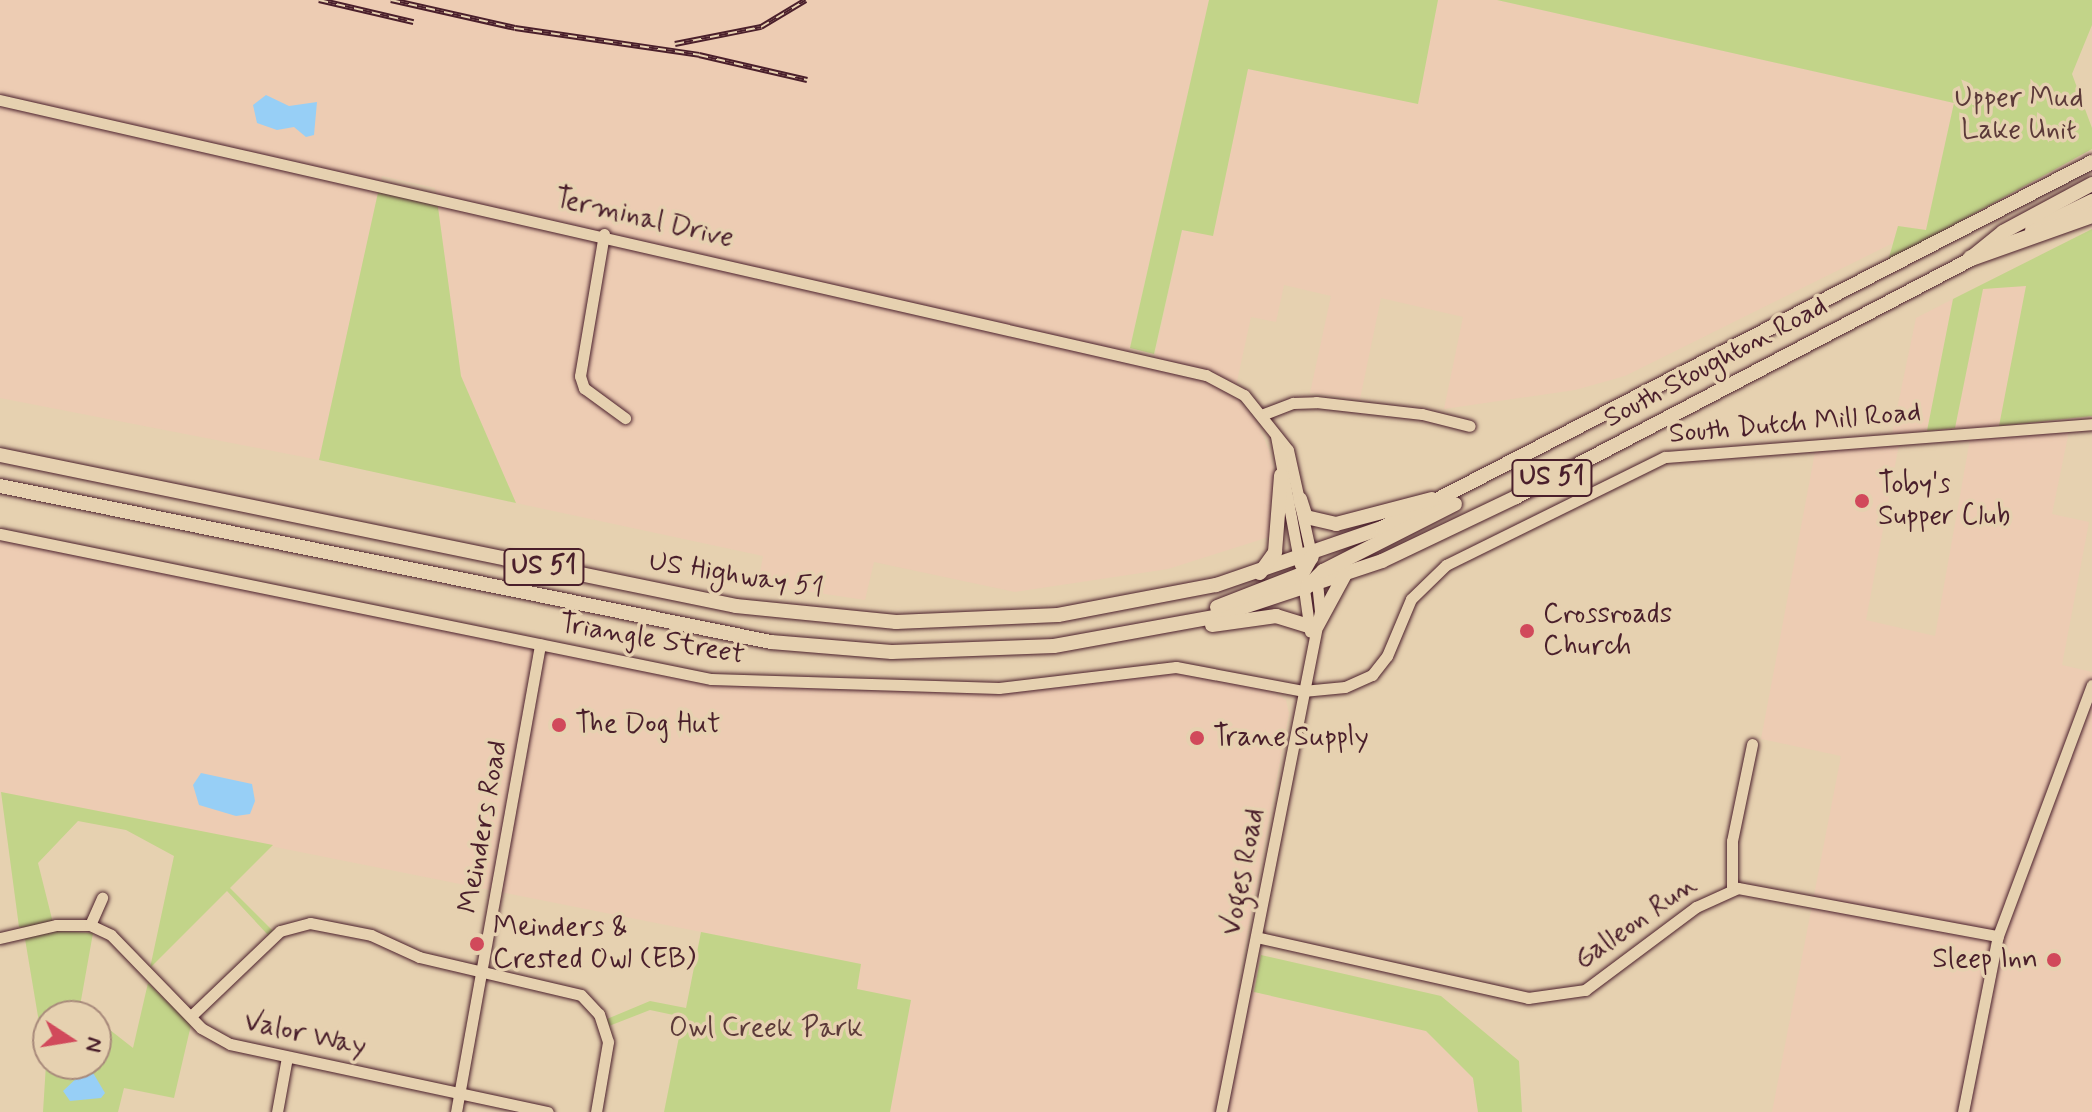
<!DOCTYPE html>
<html>
<head>
<meta charset="utf-8">
<style>
  body { margin:0 }
  #map { position:relative; width:2092px; height:1112px; overflow:hidden; background:#e6d1b0; font-family:Mynerve,sans-serif }
  div>[style] { position:absolute }
  .built>* { inset:0; background:#edccb3 }
  .green>* { inset:0; background:#c2d489 }
  .water>* { inset:0; background:#97cff6 }
  .roads { filter:drop-shadow(0 0 2px #4a1f2b) drop-shadow(0 0 2px #4a1f2b) }
  .minor>* { height:11px; margin:-5.5px; padding:0 5.5px; transform-origin:5.5px; border-radius:5.5px; background:#e6d1b0 }
  .major>* { height:14px; margin:-7px; padding:0 7px; transform-origin:7px; border-radius:7px; background:#e6d1b0 }
  .highway>* { height:16px; margin:-8px; padding:0 8px; transform-origin:8px; border-radius:8px; background:#e6d1b0 }
  .rail>* { height:6px; margin-top:-3px; transform-origin:0; background:repeating-linear-gradient(90deg,#e6d1b0 0 9px,#4a1f2b 0 18px); box-sizing:border-box; border-block:2px solid #4a1f2b }
  .dots>* { width:22px; height:22px; translate:-50% -50%; box-sizing:border-box; border:4px solid #e6d1b0; border-radius:50% }
  span { translate:-50% -50%; white-space:nowrap; text-align:center; line-height:1.15; -webkit-text-stroke:7px #e6d1b0; paint-order:stroke }
  .shield-label span { padding:2px 6px; background:#e6d1b0; border:2px solid; border-radius:6px; -webkit-text-stroke-width:0 }
  .shield-label { font-size:26px; color:#4a1f2b; font-weight:700 }
  .park-label { font-size:28px; color:#5c3a39 }
  .street-label { font-size:28px; color:#4a1f2b }
  .poi-label { font-size:28px; color:#4a1f2b }
  .left { translate:0 -50%; text-align:left }
  .right { translate:-100% -50%; text-align:right }
  .north { position:absolute; left:32px; top:1000px; width:80px; height:80px; box-sizing:border-box; background:#e6d1b0; border:2px solid #a88a7b; border-radius:50%; rotate:102deg; font-size:22px; font-weight:700; line-height:32px; text-align:center; color:#4a1f2b }
  .north::after { content:''; display:block; margin:auto; width:28px; height:36px; background:#d1495b; clip-path:polygon(50% 0,100% 100%,50% 72%,0 100%) }
</style>
</head>
<body>
<div id="map">
  <div class="built">
    <div style="clip-path:polygon(0 0,1209px 0,1127px 359px,1153px 365px,1182px 230px,1213px 235px,1248px 69px,1418px 103px,1438px 0,1497px 0,1954px 103px,1926px 230px,1898px 226px,1893px 243px,1625px 376px,1575px 390px,1444px 409px,1463px 317px,1381px 298px,1360px 399px,1310px 393px,1331px 296px,1284px 285px,1276px 322px,1251px 317px,1234px 395px,1256px 420px,1269px 450px,1276px 480px,1275px 535px,1168px 569px,1015px 592px,874px 562px,865px 600px,758px 584px,763px 556px,516px 503px,461px 376px,435px 188px,382px 176px,319px 460px,0 398px)"></div>
    <div style="clip-path:polygon(2026px 285px,1998px 435px,2069px 431px,2052px 514px,2089px 522px,2062px 665px,2092px 672px,2092px 1112px,1772px 1112px,1841px 756px,1761px 739px,1816px 447px,1899px 444px,1866px 620px,1935px 636px,1972px 428px,1955px 428px,1983px 289px)"></div>
    <div style="clip-path:polygon(1953px 299px,1927px 431px,1892px 433px,1916px 318px)"></div>
    <div style="clip-path:polygon(0 540px,726px 684px,974px 693px,1178px 672px,1270px 690px,1286px 700px,1289px 714px,1237px 988px,1426px 1031px,1473px 1078px,1478px 1112px,890px 1112px,911px 1000px,856px 989px,861px 964px,0 792px)"></div>
  </div>
  <div class="green">
    <div style="clip-path:polygon(1209px 0,1438px 0,1418px 104px,1248px 69px,1213px 236px,1182px 230px,1154px 354px,1130px 348px)"></div>
    <div style="clip-path:polygon(1497px 0,2092px 0,2092px 25px,2072px 74px,2092px 128px,2092px 149px,1888px 261px,1898px 226px,1926px 230px,1954px 103px)"></div>
    <div style="clip-path:polygon(379px 188px,437px 200px,461px 376px,516px 503px,319px 460px)"></div>
    <div style="clip-path:polygon(2092px 229px,2092px 416px,1999px 426px,2026px 286px,1983px 289px,1955px 428px,1927px 431px,1953px 299px)"></div>
    <div style="clip-path:polygon(1px 792px,273px 845px,230px 888px,273px 931px,268px 935px,227px 891px,150px 968px,174px 856px,126px 830px,78px 821px,38px 863px,55px 931px,93px 933px,80px 1006px,92px 1016px,48px 1016px,48px 1064px,96px 1064px,96px 1019px,133px 1048px,148px 983px,191px 1025px,174px 1098px,124px 1088px,118px 1112px,43px 1112px,46px 1064px,23px 927px,19px 927px)"></div>
    <div style="clip-path:polygon(701px 932px,861px 964px,857px 989px,911px 1000px,890px 1112px,664px 1112px,683px 1017px,650px 1010px,609px 1026px,607px 1019px,650px 1001px,686px 1008px)"></div>
    <div style="clip-path:polygon(1261px 955px,1441px 996px,1519px 1061px,1522px 1112px,1478px 1112px,1473px 1078px,1426px 1031px,1254px 992px)"></div>
  </div>
  <div class="water">
    <div style="clip-path:polygon(266px 95px,289px 106px,317px 102px,314px 135px,306px 137px,294px 127px,277px 130px,257px 123px,253px 105px)"></div>
    <div style="clip-path:polygon(201px 773px,252px 784px,255px 801px,250px 814px,236px 816px,199px 805px,193px 785px)"></div>
    <div style="clip-path:polygon(96px 1045px,103px 1060px,92px 1071px,105px 1093px,101px 1098px,70px 1101px,63px 1091px,82px 1073px,71px 1064px,96px 1064px)"></div>
  </div>
  <div class="roads">
    <div class="minor">
      <div style="left:0;top:100px;width:1237px;rotate:12.85deg"></div>
      <div style="left:1206px;top:375px;width:43px;rotate:27.8deg"></div>
      <div style="left:1244px;top:395px;width:70px;rotate:51.3deg"></div>
      <div style="left:1288px;top:450px;width:111px;rotate:77.5deg"></div>
      <div style="left:604px;top:234px;width:144px;rotate:99.6deg"></div>
      <div style="left:580px;top:376px;width:13px;rotate:72deg"></div>
      <div style="left:584px;top:388px;width:51px;rotate:36.2deg"></div>
      <div style="left:1264px;top:414px;width:31px;rotate:-21deg"></div>
      <div style="left:1293px;top:403px;width:23px;rotate:-2deg"></div>
      <div style="left:1316px;top:402px;width:107px;rotate:6.5deg"></div>
      <div style="left:1422px;top:414px;width:49px;rotate:14deg"></div>
      <div style="left:1276px;top:436px;width:131px;rotate:79.5deg"></div>
      <div style="left:0;top:534px;width:726px;rotate:11.53deg"></div>
      <div style="left:711px;top:679px;width:288px;rotate:1.8deg"></div>
      <div style="left:999px;top:688px;width:178px;rotate:-6.8deg"></div>
      <div style="left:1176px;top:667px;width:129px;rotate:10.7deg"></div>
      <div style="left:1303px;top:691px;width:42px;rotate:-5.4deg"></div>
      <div style="left:1345px;top:687px;width:30px;rotate:-24deg"></div>
      <div style="left:1372px;top:675px;width:24px;rotate:-52deg"></div>
      <div style="left:1387px;top:656px;width:62px;rotate:-67.2deg"></div>
      <div style="left:1411px;top:599px;width:49px;rotate:-44.2deg"></div>
      <div style="left:1446px;top:565px;width:244px;rotate:-26.3deg"></div>
      <div style="left:1665px;top:457px;width:428px;rotate:-4.4deg"></div>
      <div style="left:1303px;top:582px;width:50px;rotate:82deg"></div>
      <div style="left:1732px;top:890px;width:49px;rotate:-90deg"></div>
      <div style="left:1732px;top:841px;width:99px;rotate:-78.3deg"></div>
      <div style="left:90px;top:925px;width:30px;rotate:-66deg"></div>
      <div style="left:1256px;top:937px;width:279px;rotate:12.6deg"></div>
      <div style="left:1528px;top:998px;width:58px;rotate:-8deg"></div>
      <div style="left:1585px;top:990px;width:139px;rotate:-36.8deg"></div>
      <div style="left:1696px;top:907px;width:46px;rotate:-24.3deg"></div>
      <div style="left:1738px;top:888px;width:264px;rotate:10.5deg"></div>
      <div style="left:0;top:938px;width:57px;rotate:-13.1deg"></div>
      <div style="left:56px;top:925px;width:34px"></div>
      <div style="left:90px;top:925px;width:23px;rotate:25deg"></div>
      <div style="left:111px;top:935px;width:129px;rotate:45.9deg"></div>
      <div style="left:201px;top:1028px;width:33px;rotate:29deg"></div>
      <div style="left:230px;top:1044px;width:325px;rotate:12.1deg"></div>
      <div style="left:191px;top:1016px;width:123px;rotate:-43.7deg"></div>
      <div style="left:280px;top:931px;width:31px;rotate:-15deg"></div>
      <div style="left:310px;top:923px;width:62px;rotate:11.1deg"></div>
      <div style="left:371px;top:935px;width:53px;rotate:24.6deg"></div>
      <div style="left:419px;top:957px;width:166px;rotate:13.2deg"></div>
      <div style="left:581px;top:995px;width:26px;rotate:47deg"></div>
      <div style="left:599px;top:1014px;width:29px;rotate:72deg"></div>
      <div style="left:608px;top:1042px;width:71px;rotate:99.7deg"></div>
      <div style="left:277px;top:1112px;width:56px;rotate:-79.7deg"></div>
      <div style="left:456px;top:1112px;width:475px;rotate:-79.8deg"></div>
      <div style="left:1221px;top:1112px;width:511px;rotate:-78.82deg"></div>
      <div style="left:1320px;top:611px;width:36px;rotate:-96deg"></div>
      <div style="left:1963px;top:1112px;width:179px;rotate:-78.8deg"></div>
      <div style="left:1998px;top:936px;width:268px;rotate:-69.5deg"></div>
    </div>
    <div class="major">
      <div style="left:2032px;top:230px;width:67px;rotate:-25.8deg"></div>
      <div style="left:1971px;top:258px;width:41px;rotate:-39.1deg"></div>
      <div style="left:2003px;top:232px;width:101px;rotate:-28.3deg"></div>
      <div style="left:0;top:455px;width:751px;rotate:11.59deg"></div>
      <div style="left:736px;top:606px;width:161px;rotate:5.7deg"></div>
      <div style="left:896px;top:622px;width:162px;rotate:-2.5deg"></div>
      <div style="left:1058px;top:615px;width:161px;rotate:-10.8deg"></div>
      <div style="left:1216px;top:585px;width:176px;rotate:-19deg"></div>
      <div style="left:1382px;top:528px;width:799px;rotate:-27.27deg"></div>
      <div style="left:0;top:486px;width:787px;rotate:11.44deg"></div>
      <div style="left:771px;top:642px;width:121px;rotate:4.7deg"></div>
      <div style="left:892px;top:652px;width:162px;rotate:-2.1deg"></div>
      <div style="left:1054px;top:646px;width:163px;rotate:-10.3deg"></div>
      <div style="left:1214px;top:617px;width:177px;rotate:-18.4deg"></div>
      <div style="left:1382px;top:561px;width:148px;rotate:-25.5deg"></div>
      <div style="left:1516px;top:497px;width:525px;rotate:-27.59deg"></div>
      <div style="left:1300px;top:499px;width:19px;rotate:72deg"></div>
      <div style="left:1306px;top:517px;width:31px;rotate:13deg"></div>
      <div style="left:1336px;top:524px;width:99px;rotate:-14.6deg"></div>
      <div style="left:1260px;top:573px;width:26px;rotate:-54deg"></div>
      <div style="left:1275px;top:552px;width:77px;rotate:-85.5deg"></div>
      <div style="left:1307px;top:587px;width:23px;rotate:-45deg"></div>
      <div style="left:1323px;top:571px;width:148px;rotate:-26.9deg"></div>
      <div style="left:1217px;top:607px;width:91px;rotate:-21.2deg"></div>
      <div style="left:1302px;top:574px;width:21px;rotate:-61deg"></div>
      <div style="left:1212px;top:625px;width:65px;rotate:-8deg"></div>
      <div style="left:1276px;top:616px;width:34px;rotate:17deg"></div>
      <div style="left:1317px;top:626px;width:57px;rotate:-61.6deg"></div>
    </div>
    <div class="highway">
      <div style="left:1971px;top:258px;width:128px;rotate:-19.6deg"></div>
    </div>
  </div>
  <div class="rail">
    <div style="left:319px;top:0;width:97px;rotate:13.2deg"></div>
    <div style="left:391px;top:0;width:127px;rotate:12.7deg"></div>
    <div style="left:515px;top:28px;width:186px;rotate:8.3deg"></div>
    <div style="left:699px;top:55px;width:111px;rotate:13deg"></div>
    <div style="left:675px;top:44px;width:88px;rotate:-11.2deg"></div>
    <div style="left:761px;top:27px;width:52px;rotate:-31deg"></div>
  </div>
  <div class="dots">
    <div style="left:1862px;top:501px;background:#d1495b"></div>
    <div style="left:1527px;top:631px;background:#d1495b"></div>
    <div style="left:559px;top:725px;background:#d1495b"></div>
    <div style="left:1197px;top:738px;background:#d1495b"></div>
    <div style="left:477px;top:944px;background:#d1495b"></div>
    <div style="left:2054px;top:960px;background:#d1495b"></div>
  </div>
  <div class="shield-label">
    <span style="left:1552px;top:478px">US 51</span>
    <span style="left:544px;top:567px">US 51</span>
  </div>
  <div class="park-label">
    <span style="left:2019px;top:115px">Upper Mud<br>Lake Unit</span>
    <span style="left:766px;top:1029px">Owl Creek Park</span>
  </div>
  <div class="street-label">
    <span style="left:644px;top:219px;rotate:13deg">Terminal Drive</span>
    <span style="left:1716px;top:363px;rotate:-28deg">South Stoughton Road</span>
    <span style="left:1795px;top:424px;rotate:-5deg">South Dutch Mill Road</span>
    <span style="left:736px;top:576px;rotate:9deg">US Highway 51</span>
    <span style="left:652px;top:640px;rotate:10deg">Triangle Street</span>
    <span style="left:484px;top:827px;rotate:-80deg">Meinders Road</span>
    <span style="left:1244px;top:872px;rotate:-79deg">Voges Road</span>
    <span style="left:1636px;top:923px;rotate:-35deg">Galleon Run</span>
    <span style="left:305px;top:1035px;rotate:12deg">Valor Way</span>
  </div>
  <div class="poi-label">
    <span class="left" style="left:1878px;top:501px">Toby's<br>Supper Club</span>
    <span class="left" style="left:1543px;top:631px">Crossroads<br>Church</span>
    <span class="left" style="left:575px;top:725px">The Dog Hut</span>
    <span class="left" style="left:1213px;top:738px">Trane Supply</span>
    <span class="left" style="left:493px;top:944px">Meinders &amp;<br>Crested Owl (EB)</span>
    <span class="right" style="left:2038px;top:960px">Sleep Inn</span>
  </div>
  <div class="north">N</div>
</div>
</body>
</html>
